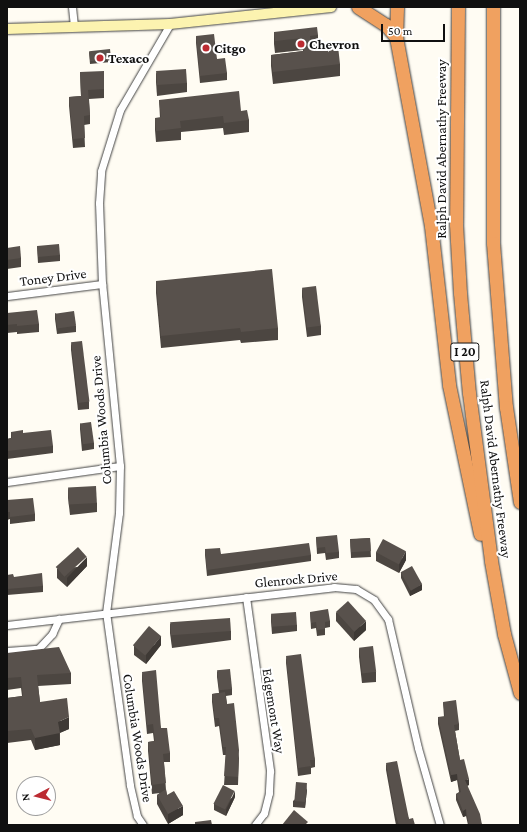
<!DOCTYPE html>
<html>
<head>
<meta charset="utf-8">
<style>
  body { margin:0 }
  #map { position:relative; width:527px; height:832px; overflow:hidden; background:#fffcf3; font-family:"Crimson Pro",serif }
  div>[style] { position:absolute }
  .roads { filter:drop-shadow(0 0 1px #434343) drop-shadow(0 0 1px #434343) }
  .minor>* { height:7px; margin:-3.5px; padding:0 3.5px; transform-origin:3.5px; border-radius:3.5px; background:#fff }
  .secondary>* { height:10px; margin:-5px; padding:0 5px; transform-origin:5px; border-radius:5px; background:#fcf3b0 }
  .motorway>* { height:13px; margin:-6.5px; padding:0 6.5px; transform-origin:6.5px; border-radius:6.5px; background:#f0a160 }
  .wall>* { inset:0; background:#4c4641; transform-origin:0 0 }
  .shaded-wall>* { inset:0; background:#3e3935 }
  .building>* { inset:0; background:#58514c; transform-origin:0 0 }
  .dots>* { width:11px; height:11px; translate:-50% -50%; box-sizing:border-box; border:2px solid #fff; border-radius:50% }
  span { translate:-50% -50%; white-space:nowrap; text-align:center; line-height:1.15; -webkit-text-stroke:4px #fff; paint-order:stroke }
  .shield-label span { padding:1px 3px; background:#fff; border:1px solid; border-radius:3px; -webkit-text-stroke-width:0 }
  .shield-label { font-size:13px; color:#101010; font-weight:700 }
  .poi-label { font-size:14px; color:#101010; font-weight:700 }
  .left { translate:0 -50%; text-align:left }
  .street-label { font-size:14px; color:#101010 }
  .frame { position:absolute; inset:0; border:8px solid #101010; pointer-events:none }
  .north { position:absolute; left:16px; top:776px; width:40px; height:40px; box-sizing:border-box; background:#fff; border:1px solid #9f9f9f; border-radius:50%; rotate:263deg; font-size:11px; font-weight:700; line-height:16px; text-align:center; color:#101010 }
  .north::after { content:''; display:block; margin:auto; width:14px; height:18px; background:#bc2b32; clip-path:polygon(50% 0,100% 100%,50% 72%,0 100%) }
  .scale { position:absolute; left:381px; top:24px; width:64px; height:18px; box-sizing:border-box; border:2px solid #101010; border-top:0; padding-left:5px; font-size:12px; line-height:14px; white-space:nowrap; color:#101010; -webkit-text-stroke:3px #fff; paint-order:stroke }
</style>
</head>
<body>
<div id="map">
  <div class="roads">
    <div class="minor">
      <div style="left:72px;top:7px;width:20px;rotate:84deg"></div>
      <div style="left:7px;top:296px;width:96px;rotate:-7.2deg"></div>
      <div style="left:7px;top:482px;width:114px;rotate:-8.1deg"></div>
      <div style="left:246px;top:597px;width:176px;rotate:82.1deg"></div>
      <div style="left:270px;top:771px;width:22px;rotate:93deg"></div>
      <div style="left:269px;top:793px;width:21px;rotate:104deg"></div>
      <div style="left:264px;top:813px;width:15px;rotate:127deg"></div>
      <div style="left:7px;top:625px;width:329px;rotate:-6.6deg"></div>
      <div style="left:334px;top:587px;width:22px;rotate:5deg"></div>
      <div style="left:356px;top:589px;width:21px;rotate:31deg"></div>
      <div style="left:374px;top:600px;width:24px;rotate:54deg"></div>
      <div style="left:388px;top:619px;width:132px;rotate:76.9deg"></div>
      <div style="left:418px;top:748px;width:80px;rotate:74.1deg"></div>
      <div style="left:7px;top:651px;width:31px;rotate:-4deg"></div>
      <div style="left:38px;top:649px;width:21px;rotate:-47deg"></div>
      <div style="left:52px;top:634px;width:17px;rotate:-65deg"></div>
      <div style="left:143px;top:825px;width:11px;rotate:-124deg"></div>
      <div style="left:137px;top:816px;width:32px;rotate:-103deg"></div>
      <div style="left:130px;top:785px;width:174px;rotate:-97.9deg"></div>
      <div style="left:106px;top:613px;width:101px;rotate:-82.6deg"></div>
      <div style="left:119px;top:513px;width:47px;rotate:-88.8deg"></div>
      <div style="left:120px;top:466px;width:183px;rotate:-95.6deg"></div>
      <div style="left:102px;top:284px;width:81px;rotate:-92.1deg"></div>
      <div style="left:99px;top:203px;width:32px;rotate:-86deg"></div>
      <div style="left:101px;top:171px;width:64px;rotate:-72.7deg"></div>
      <div style="left:120px;top:110px;width:99px;rotate:-59.8deg"></div>
    </div>
    <div class="secondary">
      <div style="left:7px;top:29px;width:163px;rotate:-1.8deg"></div>
      <div style="left:170px;top:24px;width:162px;rotate:-6deg"></div>
    </div>
    <div class="motorway">
      <div style="left:358px;top:7px;width:33px;rotate:33deg"></div>
      <div style="left:386px;top:25px;width:16px;rotate:50deg"></div>
      <div style="left:396px;top:37px;width:192px;rotate:79.5deg"></div>
      <div style="left:431px;top:226px;width:160px;rotate:83.5deg"></div>
      <div style="left:449px;top:385px;width:152px;rotate:78.2deg"></div>
      <div style="left:458px;top:7px;width:217px;rotate:90.5deg"></div>
      <div style="left:456px;top:224px;width:69px;rotate:86.7deg"></div>
      <div style="left:460px;top:293px;width:100px;rotate:84.9deg"></div>
      <div style="left:469px;top:393px;width:169px;rotate:82.5deg"></div>
      <div style="left:491px;top:561px;width:74px;rotate:79.9deg"></div>
      <div style="left:504px;top:634px;width:61px;rotate:74.8deg"></div>
      <div style="left:493px;top:7px;width:236px;rotate:90deg"></div>
      <div style="left:493px;top:243px;width:165px;rotate:85.5deg"></div>
      <div style="left:506px;top:407px;width:96px;rotate:81.6deg"></div>
      <div style="left:396px;top:37px;width:30px;rotate:-88deg"></div>
    </div>
  </div>
  <div class="wall">
    <div style="clip-path:polygon(274px 32px,318px 35px,318px 47px,312px 48px,312px 50px,340px 64px,340px 76px,273px 84px,271px 66px,271px 55px,303px 51px,303px 50px,275px 53px,274px 44px)"></div>
    <div style="clip-path:polygon(196px 36px,217px 59px,227px 73px,227px 80px,200px 83px,196px 43px)"></div>
    <div style="clip-path:polygon(89px 52px,111px 59px,111px 62px,90px 64px)"></div>
    <div style="clip-path:polygon(80px 72px,104px 89px,104px 98px,89px 99px,90px 115px,90px 124px,84px 125px,85px 147px,73px 148px,69px 106px,69px 97px,81px 96px)"></div>
    <div style="clip-path:polygon(156px 73px,187px 83px,187px 92px,157px 96px,156px 82px)"></div>
    <div style="clip-path:polygon(159px 100px,241px 111px,249px 120px,249px 132px,224px 135px,223px 128px,181px 132px,181px 140px,156px 142px,155px 130px,155px 118px,160px 118px)"></div>
    <div style="clip-path:polygon(37px 246px,60px 255px,60px 261px,38px 263px)"></div>
    <div style="clip-path:polygon(7px 248px,21px 258px,21px 267px,7px 269px)"></div>
    <div style="clip-path:polygon(156px 281px,278px 328px,278px 340px,241px 343px,240px 340px,161px 348px,156px 293px)"></div>
    <div style="clip-path:polygon(302px 288px,321px 326px,321px 335px,307px 337px,302px 297px)"></div>
    <div style="clip-path:polygon(7px 313px,39px 324px,39px 332px,17px 334px,17px 332px,7px 333px)"></div>
    <div style="clip-path:polygon(55px 313px,76px 326px,76px 332px,57px 334px,55px 319px)"></div>
    <div style="clip-path:polygon(71px 342px,89px 402px,89px 409px,78px 410px,71px 350px)"></div>
    <div style="clip-path:polygon(80px 423px,94px 443px,94px 449px,82px 451px,80px 429px)"></div>
    <div style="clip-path:polygon(11px 432px,23px 433px,53px 446px,53px 453px,7px 459px,7px 439px,11px 438px)"></div>
    <div style="clip-path:polygon(68px 489px,97px 503px,97px 512px,70px 515px,68px 498px)"></div>
    <div style="clip-path:polygon(7px 500px,35px 514px,35px 521px,10px 524px,10px 519px,7px 520px)"></div>
    <div style="clip-path:polygon(316px 537px,339px 552px,339px 558px,326px 560px,325px 553px,317px 554px)"></div>
    <div style="left:370px;top:538px;width:19px;height:20px;rotate:87deg"></div>
    <div style="clip-path:polygon(205px 549px,221px 554px,311px 555px,311px 561px,207px 576px,205px 555px)"></div>
    <div style="clip-path:polygon(376px 552px,406px 560px,399px 573px,376px 561px)"></div>
    <div style="clip-path:polygon(87px 566px,67px 587px,57px 578px,57px 569px)"></div>
    <div style="clip-path:polygon(401px 572px,422px 590px,410px 596px,401px 578px)"></div>
    <div style="clip-path:polygon(7px 575px,43px 586px,43px 592px,7px 595px)"></div>
    <div style="clip-path:polygon(310px 612px,330px 621px,330px 627px,325px 628px,325px 635px,317px 636px,316px 628px,311px 629px)"></div>
    <div style="clip-path:polygon(336px 612px,366px 630px,354px 641px,336px 621px)"></div>
    <div style="clip-path:polygon(271px 615px,297px 625px,297px 631px,272px 634px,271px 621px)"></div>
    <div style="clip-path:polygon(170px 624px,231px 631px,231px 640px,172px 648px,170px 633px)"></div>
    <div style="clip-path:polygon(161px 645px,146px 664px,134px 655px,134px 646px)"></div>
    <div style="clip-path:polygon(359px 648px,376px 672px,376px 682px,362px 683px,359px 657px)"></div>
    <div style="clip-path:polygon(7px 653px,71px 673px,71px 684px,38px 686px,40px 702px,69px 729px,60px 733px,60px 745px,35px 750px,31px 740px,7px 743px,7px 698px,22px 696px,21px 688px,7px 690px)"></div>
    <div style="clip-path:polygon(286px 656px,315px 760px,315px 767px,311px 768px,311px 774px,298px 776px,286px 663px)"></div>
    <div style="clip-path:polygon(217px 671px,232px 689px,232px 695px,226px 696px,227px 704px,239px 758px,238px 785px,224px 785px,226px 755px,223px 755px,219px 726px,215px 727px,212px 702px,212px 694px,219px 693px,217px 677px)"></div>
    <div style="clip-path:polygon(142px 672px,161px 728px,170px 753px,170px 762px,164px 762px,166px 790px,167px 795px,183px 815px,168px 824px,157px 804px,157px 795px,160px 793px,152px 794px,148px 751px,148px 742px,154px 741px,153px 733px,147px 734px,142px 681px)"></div>
    <div style="clip-path:polygon(443px 702px,459px 724px,459px 730px,455px 731px,460px 760px,469px 785px,467px 786px,482px 825px,468px 825px,466px 816px,463px 817px,456px 800px,456px 794px,459px 792px,457px 780px,451px 782px,438px 724px,438px 717px,444px 717px)"></div>
    <div style="clip-path:polygon(386px 763px,409px 819px,415px 825px,396px 825px,395px 820px,386px 770px)"></div>
    <div style="clip-path:polygon(307px 789px,305px 808px,293px 807px,293px 801px)"></div>
    <div style="clip-path:polygon(235px 797px,226px 816px,214px 810px,214px 804px)"></div>
  </div>
  <div class="shaded-wall">
    <div style="clip-path:polygon(406px 551px,406px 560px,399px 573px,399px 564px)"></div>
    <div style="clip-path:polygon(87px 557px,87px 566px,67px 587px,67px 578px)"></div>
    <div style="clip-path:polygon(422px 584px,422px 590px,410px 596px,410px 590px)"></div>
    <div style="clip-path:polygon(366px 621px,366px 630px,354px 641px,354px 632px)"></div>
    <div style="clip-path:polygon(161px 636px,161px 645px,146px 664px,146px 655px)"></div>
    <div style="clip-path:polygon(69px 717px,69px 729px,59px 733px,60px 745px,35px 750px,35px 738px,58px 722px)"></div>
    <div style="clip-path:polygon(457px 774px,457px 780px,451px 782px,451px 775px)"></div>
    <div style="clip-path:polygon(469px 779px,469px 785px,465px 786px,465px 780px)"></div>
    <div style="clip-path:polygon(307px 783px,307px 789px,305px 808px,305px 802px)"></div>
    <div style="clip-path:polygon(235px 791px,235px 797px,226px 816px,226px 810px)"></div>
    <div style="clip-path:polygon(183px 806px,183px 815px,168px 824px,168px 814px)"></div>
    <div style="clip-path:polygon(466px 809px,466px 816px,463px 817px,463px 811px)"></div>
  </div>
  <div class="building">
    <div style="clip-path:polygon(317px 27px,318px 35px,310px 36px,312px 50px,338px 46px,340px 64px,273px 72px,271px 55px,304px 51px,303px 38px,275px 41px,274px 32px)"></div>
    <div style="clip-path:polygon(214px 34px,217px 59px,225px 58px,227px 73px,200px 76px,196px 36px)"></div>
    <div style="left:110px;top:49px;width:10px;height:21px;rotate:84deg"></div>
    <div style="left:186px;top:69px;width:14px;height:30px;rotate:86deg"></div>
    <div style="clip-path:polygon(104px 71px,104px 89px,88px 90px,90px 115px,84px 116px,85px 138px,73px 139px,69px 97px,81px 96px,80px 72px)"></div>
    <div style="clip-path:polygon(239px 91px,241px 111px,247px 110px,249px 120px,224px 123px,223px 116px,180px 121px,181px 128px,156px 131px,155px 118px,161px 117px,159px 100px)"></div>
    <div style="left:59px;top:244px;width:11px;height:22px;rotate:85deg"></div>
    <div style="clip-path:polygon(20px 246px,21px 258px,7px 260px,7px 248px)"></div>
    <div style="clip-path:polygon(272px 269px,278px 328px,241px 332px,240px 328px,161px 336px,156px 281px)"></div>
    <div style="left:316px;top:286px;width:40px;height:14px;rotate:83deg"></div>
    <div style="clip-path:polygon(37px 310px,39px 324px,17px 326px,17px 324px,7px 325px,7px 313px)"></div>
    <div style="left:74px;top:311px;width:15px;height:19px;rotate:82deg"></div>
    <div style="left:82px;top:341px;width:61px;height:11px;rotate:83deg"></div>
    <div style="left:91px;top:422px;width:21px;height:11px;rotate:82deg"></div>
    <div style="clip-path:polygon(23px 430px,23px 433px,51px 430px,53px 446px,7px 451px,7px 439px,12px 438px,11px 432px)"></div>
    <div style="left:96px;top:486px;width:17px;height:28px;rotate:87deg"></div>
    <div style="clip-path:polygon(33px 498px,35px 514px,10px 517px,10px 512px,7px 512px,7px 500px)"></div>
    <div style="clip-path:polygon(337px 535px,339px 552px,326px 553px,325px 547px,317px 548px,316px 537px)"></div>
    <div style="left:370px;top:538px;width:13px;height:20px;rotate:86deg"></div>
    <div style="left:383px;top:539px;width:26px;height:15px;rotate:28deg"></div>
    <div style="clip-path:polygon(309px 543px,311px 555px,207px 570px,205px 549px,220px 548px,221px 554px)"></div>
    <div style="left:78px;top:547px;width:13px;height:30px;rotate:48deg"></div>
    <div style="left:412px;top:566px;width:21px;height:13px;rotate:61deg"></div>
    <div style="clip-path:polygon(42px 573px,43px 586px,7px 589px,7px 575px,13px 574px,14px 577px)"></div>
    <div style="left:348px;top:601px;width:27px;height:16px;rotate:48deg"></div>
    <div style="clip-path:polygon(328px 609px,330px 621px,325px 622px,325px 629px,317px 630px,316px 622px,311px 623px,310px 612px)"></div>
    <div style="left:296px;top:612px;width:13px;height:25px;rotate:86deg"></div>
    <div style="left:230px;top:618px;width:13px;height:60px;rotate:86deg"></div>
    <div style="left:149px;top:626px;width:16px;height:25px;rotate:40deg"></div>
    <div style="left:373px;top:646px;width:26px;height:14px;rotate:83deg"></div>
    <div style="clip-path:polygon(59px 647px,71px 673px,37px 675px,40px 702px,67px 698px,69px 717px,58px 722px,60px 733px,35px 738px,31px 729px,7px 731px,7px 698px,23px 696px,21px 677px,7px 678px,7px 653px)"></div>
    <div style="clip-path:polygon(301px 654px,315px 760px,310px 760px,311px 766px,298px 768px,286px 656px)"></div>
    <div style="left:230px;top:669px;width:20px;height:13px;rotate:84deg"></div>
    <div style="clip-path:polygon(156px 670px,161px 728px,167px 728px,170px 753px,163px 754px,166px 783px,152px 785px,148px 742px,155px 741px,153px 724px,147px 725px,142px 672px)"></div>
    <div style="clip-path:polygon(225px 692px,227px 704px,234px 703px,239px 750px,238px 777px,224px 776px,226px 747px,223px 747px,219px 718px,215px 718px,212px 694px)"></div>
    <div style="clip-path:polygon(456px 700px,459px 724px,454px 725px,460px 760px,464px 759px,469px 779px,465px 780px,480px 814px,482px 825px,469px 825px,466px 809px,463px 811px,456px 794px,461px 792px,457px 774px,451px 775px,438px 717px,445px 716px,443px 702px)"></div>
    <div style="clip-path:polygon(397px 761px,409px 819px,413px 818px,415px 825px,399px 825px,395px 813px,386px 763px)"></div>
    <div style="left:296px;top:782px;width:11px;height:19px;rotate:5deg"></div>
    <div style="left:223px;top:785px;width:13px;height:21px;rotate:27deg"></div>
    <div style="clip-path:polygon(166px 789px,167px 795px,174px 791px,183px 806px,168px 814px,157px 795px)"></div>
    <div style="clip-path:polygon(294px 810px,308px 822px,305px 825px,282px 825px)"></div>
    <div style="clip-path:polygon(211px 820px,212px 825px,195px 825px,195px 822px)"></div>
  </div>
  <div class="dots">
    <div style="left:301px;top:44px;background:#bc2b32"></div>
    <div style="left:206px;top:48px;background:#bc2b32"></div>
    <div style="left:100px;top:58px;background:#bc2b32"></div>
  </div>
  <div class="shield-label">
    <span style="left:465px;top:352px">I 20</span>
  </div>
  <div class="poi-label">
    <span class="left" style="left:309px;top:44px">Chevron</span>
    <span class="left" style="left:214px;top:48px">Citgo</span>
    <span class="left" style="left:108px;top:58px">Texaco</span>
  </div>
  <div class="street-label">
    <span style="left:441px;top:149px;rotate:-90deg">Ralph David Abernathy Freeway</span>
    <span style="left:53px;top:277px;rotate:-7deg">Toney Drive</span>
    <span style="left:101px;top:420px;rotate:-95deg">Columbia Woods Drive</span>
    <span style="left:496px;top:469px;rotate:83deg">Ralph David Abernathy Freeway</span>
    <span style="left:296px;top:579px;rotate:-5deg">Glenrock Drive</span>
    <span style="left:274px;top:711px;rotate:81deg">Edgemont Way</span>
    <span style="left:138px;top:738px;rotate:81deg">Columbia Woods Drive</span>
  </div>
  <div class="frame"></div>
  <div class="north">N</div>
  <div class="scale">50 m</div>
</div>
</body>
</html>
